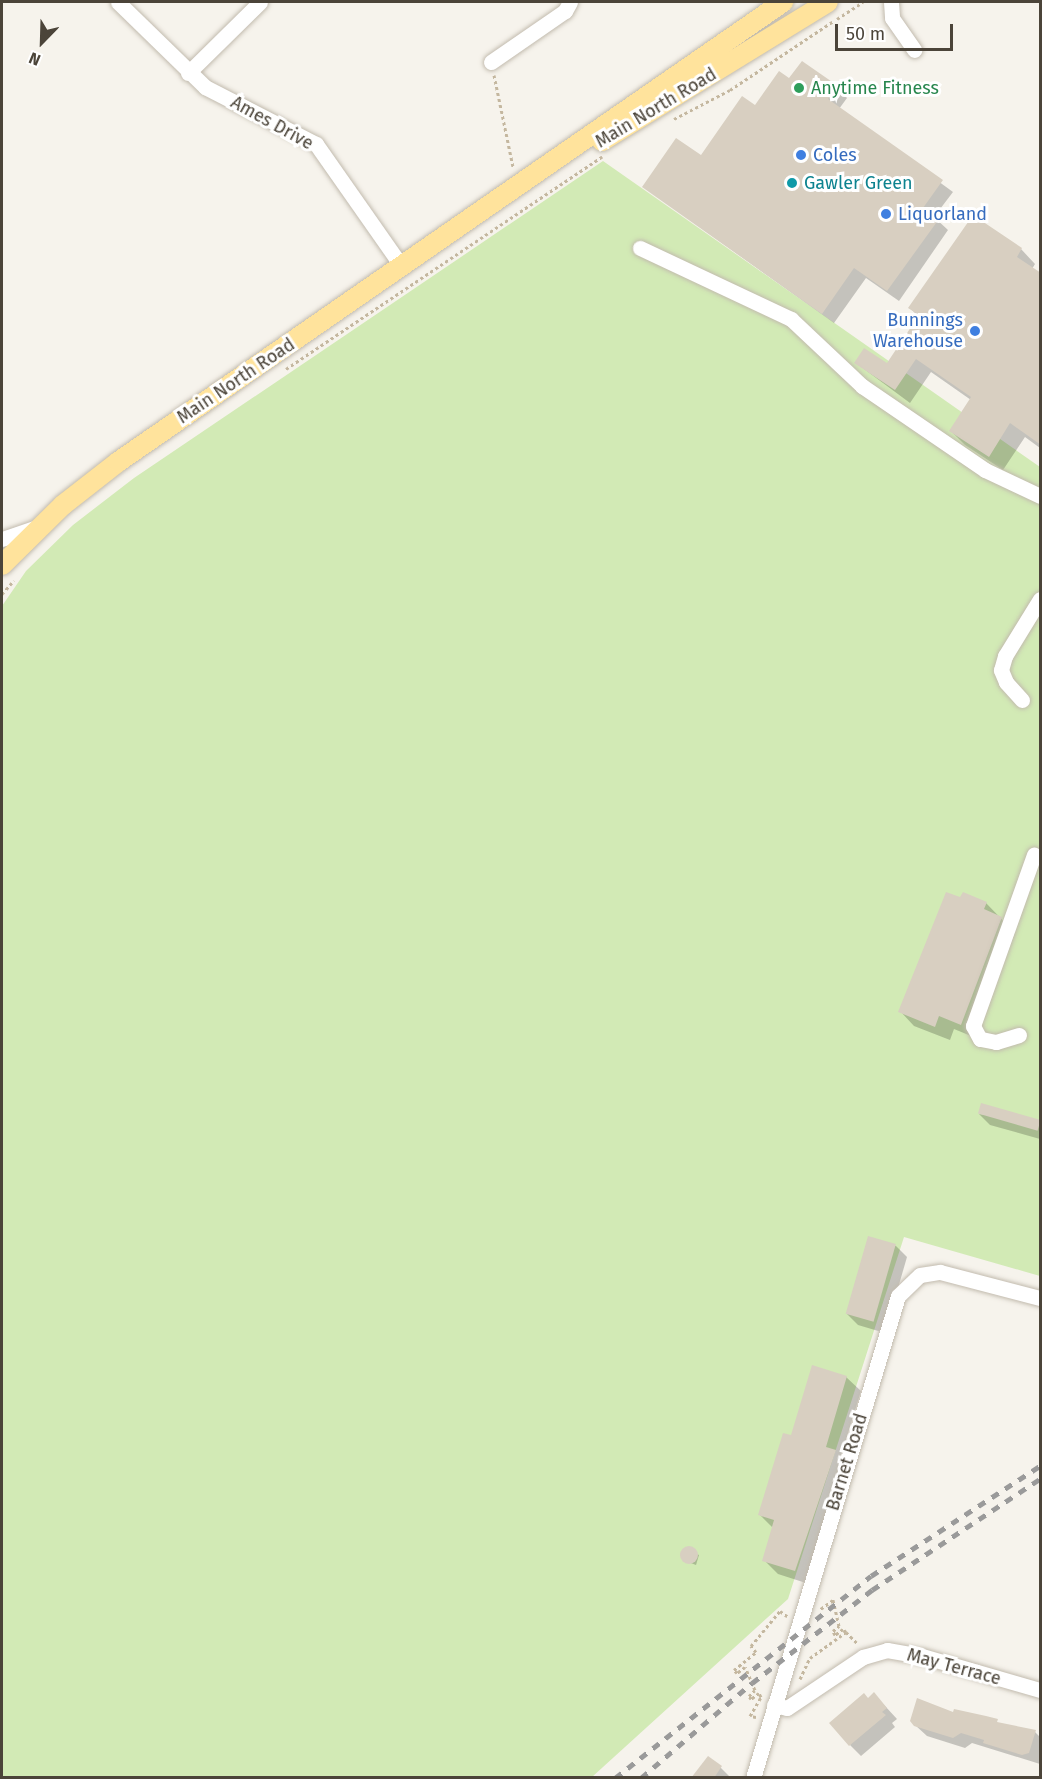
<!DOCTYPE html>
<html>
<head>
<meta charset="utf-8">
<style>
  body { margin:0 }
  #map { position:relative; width:1042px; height:1779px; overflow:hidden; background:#f6f3ec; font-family:"Fira Sans",sans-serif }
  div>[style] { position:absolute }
  .green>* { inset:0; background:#d2eab5 }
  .shadow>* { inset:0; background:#0003 }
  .building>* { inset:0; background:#d8cfc1; transform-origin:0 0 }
  .round { border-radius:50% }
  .path>* { height:3px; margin-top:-1.5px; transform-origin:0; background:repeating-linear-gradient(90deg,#c4b79f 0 3px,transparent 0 6px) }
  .roads { filter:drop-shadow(0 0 2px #c2bbae) drop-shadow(0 0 2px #c2bbae) }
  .minor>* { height:15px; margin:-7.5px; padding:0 7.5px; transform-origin:7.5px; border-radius:7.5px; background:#fff }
  .major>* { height:20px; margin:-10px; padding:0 10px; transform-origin:10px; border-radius:10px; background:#ffe39c }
  .rail>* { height:4.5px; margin-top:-2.25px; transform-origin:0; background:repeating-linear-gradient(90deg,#9a9a9a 0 8px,transparent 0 16px) }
  .dots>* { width:16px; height:16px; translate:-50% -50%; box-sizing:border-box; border:3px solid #fff; border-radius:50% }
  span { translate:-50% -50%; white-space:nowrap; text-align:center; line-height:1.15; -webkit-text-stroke:6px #fff; paint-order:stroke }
  .leisure-label { font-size:18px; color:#27864d }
  .left { translate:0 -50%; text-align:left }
  .street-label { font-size:18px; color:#4b4439 }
  .shop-label { font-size:18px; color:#366cbe }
  .right { translate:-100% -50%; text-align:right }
  .culture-label { font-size:18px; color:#0d838f }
  .frame { position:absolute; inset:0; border:3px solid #4b4439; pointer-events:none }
  .north { position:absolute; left:12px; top:12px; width:60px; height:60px; -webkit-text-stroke:4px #fff; paint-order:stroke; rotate:203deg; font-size:16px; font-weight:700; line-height:24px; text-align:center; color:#4b4439 }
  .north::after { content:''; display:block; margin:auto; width:21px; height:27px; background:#4b4439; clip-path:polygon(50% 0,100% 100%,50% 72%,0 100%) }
  .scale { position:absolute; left:835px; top:24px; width:118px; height:27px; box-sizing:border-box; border:3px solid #4b4439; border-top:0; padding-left:8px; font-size:18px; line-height:21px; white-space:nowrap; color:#4b4439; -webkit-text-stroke:4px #fff; paint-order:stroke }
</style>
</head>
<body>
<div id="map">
  <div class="green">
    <div style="clip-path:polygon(603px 161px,1040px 467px,1040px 1276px,904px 1237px,788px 1599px,592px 1777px,2px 1778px,2px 606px,26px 571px,73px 525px,134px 478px)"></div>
  </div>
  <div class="shadow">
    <div style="clip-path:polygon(789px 80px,837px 87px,847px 98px,839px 109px,953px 192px,934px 217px,948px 230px,899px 301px,866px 278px,834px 323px,644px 187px,701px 157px)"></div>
    <div style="clip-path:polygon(1021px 249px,1035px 264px,1032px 269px,1040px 275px,1040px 448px,1025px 437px,1003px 470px,965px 445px,951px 431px,971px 400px,931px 372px,910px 403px,856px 363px,888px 365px,920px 318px,910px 308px)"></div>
    <div style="clip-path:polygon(961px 899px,986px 903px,1015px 933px,976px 1038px,954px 1029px,950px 1040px,914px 1026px,900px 1011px)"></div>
    <div style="clip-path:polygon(979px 1114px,1040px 1122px,1040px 1139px,990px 1125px)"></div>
    <div style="clip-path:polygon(869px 1238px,896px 1246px,907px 1257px,885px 1333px,858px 1325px,847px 1314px)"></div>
    <div style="clip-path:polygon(846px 1377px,861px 1391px,841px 1456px,850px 1465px,809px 1584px,778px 1574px,764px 1560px,773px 1528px,760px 1515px,792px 1437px)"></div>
    <div style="clip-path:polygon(685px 1549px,699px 1555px,696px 1565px,683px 1560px)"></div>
    <div style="clip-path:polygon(874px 1694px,897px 1719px,892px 1723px,895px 1727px,861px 1756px,850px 1745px,868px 1699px)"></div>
    <div style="clip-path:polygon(954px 1714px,1035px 1732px,1040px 1737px,1040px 1764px,972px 1743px,965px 1748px,927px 1736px,915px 1725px)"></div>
    <div style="clip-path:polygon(708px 1758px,721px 1768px,731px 1778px,693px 1778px)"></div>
  </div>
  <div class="building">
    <div style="clip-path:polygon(802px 61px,838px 86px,828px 99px,943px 180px,923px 208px,939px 219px,887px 291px,854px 268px,822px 314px,642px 187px,676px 138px,701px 155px,742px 96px,755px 105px,779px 71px,789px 78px)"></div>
    <div style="clip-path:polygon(973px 215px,1022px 248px,1017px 257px,1041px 273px,1041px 445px,1010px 423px,989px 457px,949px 431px,971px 397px,916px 359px,895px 390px,854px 363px,864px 348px,887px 363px,919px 315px,908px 308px)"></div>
    <div style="clip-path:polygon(946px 892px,960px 897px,963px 892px,987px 902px,984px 909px,1002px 917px,961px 1025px,939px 1016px,935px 1027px,898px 1012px)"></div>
    <div style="left:981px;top:1103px;width:62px;height:11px;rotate:16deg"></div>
    <div style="left:868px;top:1236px;width:29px;height:81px;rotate:16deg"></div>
    <div style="clip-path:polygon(812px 1365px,847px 1376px,826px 1447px,836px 1450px,795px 1571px,762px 1561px,774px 1520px,758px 1515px,783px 1433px,791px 1435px)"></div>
    <div class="round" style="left:680px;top:1546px;width:18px;height:18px"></div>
    <div style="clip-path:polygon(874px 1692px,887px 1708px,882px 1712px,886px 1715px,849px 1746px,829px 1723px,864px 1693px,868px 1698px)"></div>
    <div style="clip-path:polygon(917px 1698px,953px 1712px,954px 1709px,986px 1716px,998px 1719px,997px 1722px,1036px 1730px,1029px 1753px,1022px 1755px,983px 1743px,984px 1740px,961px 1733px,953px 1738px,914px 1726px,910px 1721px)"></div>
    <div style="clip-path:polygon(708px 1756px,722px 1766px,714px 1778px,691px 1778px)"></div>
  </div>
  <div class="path">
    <div style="left:837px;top:19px;width:31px;rotate:-33deg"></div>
    <div style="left:494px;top:75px;width:94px;rotate:78.3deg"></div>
    <div style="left:674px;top:119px;width:63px;rotate:-27.4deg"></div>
    <div style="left:730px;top:90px;width:123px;rotate:-33.7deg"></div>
    <div style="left:286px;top:369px;width:381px;rotate:-33.9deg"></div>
    <div style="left:2px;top:594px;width:18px;rotate:-49deg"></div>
    <div style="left:846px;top:1632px;width:17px;rotate:45deg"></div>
    <div style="left:800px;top:1679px;width:23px;rotate:-65deg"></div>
    <div style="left:810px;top:1658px;width:44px;rotate:-35.8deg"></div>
    <div style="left:846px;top:1632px;width:4px;rotate:-135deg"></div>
    <div style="left:843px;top:1629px;width:10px;rotate:143deg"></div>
    <div style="left:835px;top:1635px;width:4px;rotate:-117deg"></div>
    <div style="left:833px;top:1631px;width:8px;rotate:-40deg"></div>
    <div style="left:839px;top:1626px;width:27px;rotate:-103deg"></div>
    <div style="left:833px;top:1600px;width:17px;rotate:144deg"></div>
    <div style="left:756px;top:1717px;width:6px;rotate:-171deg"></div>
    <div style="left:750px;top:1716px;width:22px;rotate:-60deg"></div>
    <div style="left:761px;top:1697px;width:4px;rotate:-117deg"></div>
    <div style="left:759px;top:1693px;width:10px;rotate:143deg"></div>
    <div style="left:751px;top:1699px;width:4px;rotate:-124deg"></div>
    <div style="left:749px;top:1696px;width:8px;rotate:-45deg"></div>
    <div style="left:755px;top:1690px;width:25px;rotate:-113deg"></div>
    <div style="left:745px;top:1667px;width:10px;rotate:143deg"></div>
    <div style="left:737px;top:1673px;width:4px;rotate:-135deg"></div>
    <div style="left:734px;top:1670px;width:28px;rotate:-39deg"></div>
    <div style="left:756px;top:1652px;width:8px;rotate:-130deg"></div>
    <div style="left:751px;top:1646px;width:45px;rotate:-50.4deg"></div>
    <div style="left:780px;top:1611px;width:9px;rotate:36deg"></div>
  </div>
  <div class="roads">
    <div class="minor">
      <div style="left:118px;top:2px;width:122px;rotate:44.3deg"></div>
      <div style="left:205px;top:87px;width:125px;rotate:27.2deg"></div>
      <div style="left:316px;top:144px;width:150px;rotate:55deg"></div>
      <div style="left:891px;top:2px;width:16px;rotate:86deg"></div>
      <div style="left:892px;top:18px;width:39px;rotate:55deg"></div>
      <div style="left:491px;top:62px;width:90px;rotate:-34.6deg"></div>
      <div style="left:565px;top:11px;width:10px;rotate:-61deg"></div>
      <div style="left:188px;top:73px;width:101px;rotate:-44.6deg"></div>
      <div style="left:640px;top:248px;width:167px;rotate:25.2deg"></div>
      <div style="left:791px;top:319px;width:98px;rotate:43.3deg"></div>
      <div style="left:862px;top:386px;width:149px;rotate:34.3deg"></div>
      <div style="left:985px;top:470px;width:61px;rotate:25.3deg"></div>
      <div style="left:2px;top:539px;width:40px;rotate:-18.9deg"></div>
      <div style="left:1022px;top:700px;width:24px;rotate:-132deg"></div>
      <div style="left:1006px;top:682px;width:13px;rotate:-113deg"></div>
      <div style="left:1001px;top:670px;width:15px;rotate:-74deg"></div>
      <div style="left:1005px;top:656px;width:67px;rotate:-58.4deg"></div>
      <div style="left:1019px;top:1035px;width:24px;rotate:163deg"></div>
      <div style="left:996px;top:1042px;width:16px;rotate:-169deg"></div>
      <div style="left:980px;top:1039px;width:15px;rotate:-118deg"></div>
      <div style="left:973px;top:1026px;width:182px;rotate:-70.4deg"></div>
      <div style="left:774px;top:1705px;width:13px;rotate:13deg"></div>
      <div style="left:787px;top:1708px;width:92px;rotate:-33.9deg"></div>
      <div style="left:863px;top:1657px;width:25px;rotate:-16deg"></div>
      <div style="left:887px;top:1650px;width:36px;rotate:10deg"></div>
      <div style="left:922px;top:1656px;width:123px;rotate:16.1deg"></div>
      <div style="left:753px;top:1778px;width:503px;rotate:-73.26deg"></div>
      <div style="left:898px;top:1296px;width:30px;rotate:-44deg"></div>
      <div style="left:920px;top:1275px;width:20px;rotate:-9deg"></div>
      <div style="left:940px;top:1272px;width:103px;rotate:14.6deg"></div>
    </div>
    <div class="major">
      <div style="left:602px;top:141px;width:265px;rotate:-31.6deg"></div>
      <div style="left:2px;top:565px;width:86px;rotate:-44.5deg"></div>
      <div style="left:63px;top:505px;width:70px;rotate:-38deg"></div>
      <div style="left:118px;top:462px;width:809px;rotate:-34.67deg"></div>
    </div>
  </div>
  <div class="rail">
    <div style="left:615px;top:1778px;width:326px;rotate:-38.3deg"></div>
    <div style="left:871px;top:1576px;width:202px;rotate:-33.1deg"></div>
    <div style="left:641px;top:1778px;width:146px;rotate:-40.6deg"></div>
    <div style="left:752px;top:1683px;width:152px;rotate:-37.8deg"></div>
    <div style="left:872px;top:1590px;width:201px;rotate:-33.5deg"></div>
  </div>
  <div class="dots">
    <div style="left:799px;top:88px;background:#2e9e5b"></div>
    <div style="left:801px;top:155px;background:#3f7fe0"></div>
    <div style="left:792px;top:183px;background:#0f9aa8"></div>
    <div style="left:886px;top:214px;background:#3f7fe0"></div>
    <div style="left:975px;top:331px;background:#3f7fe0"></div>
  </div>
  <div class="leisure-label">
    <span class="left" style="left:811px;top:88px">Anytime Fitness</span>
  </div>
  <div class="street-label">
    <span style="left:656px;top:108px;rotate:-31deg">Main North Road</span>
    <span style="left:272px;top:123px;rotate:29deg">Ames Drive</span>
    <span style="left:236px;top:381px;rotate:-34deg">Main North Road</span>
    <span style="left:847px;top:1462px;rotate:-73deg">Barnet Road</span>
    <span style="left:954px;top:1667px;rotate:15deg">May Terrace</span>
  </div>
  <div class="shop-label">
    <span class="left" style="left:813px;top:155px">Coles</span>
    <span class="left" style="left:898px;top:214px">Liquorland</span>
    <span class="right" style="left:963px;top:331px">Bunnings<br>Warehouse</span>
  </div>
  <div class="culture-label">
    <span class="left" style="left:804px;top:183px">Gawler Green</span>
  </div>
  <div class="frame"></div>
  <div class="north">N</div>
  <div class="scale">50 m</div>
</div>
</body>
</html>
